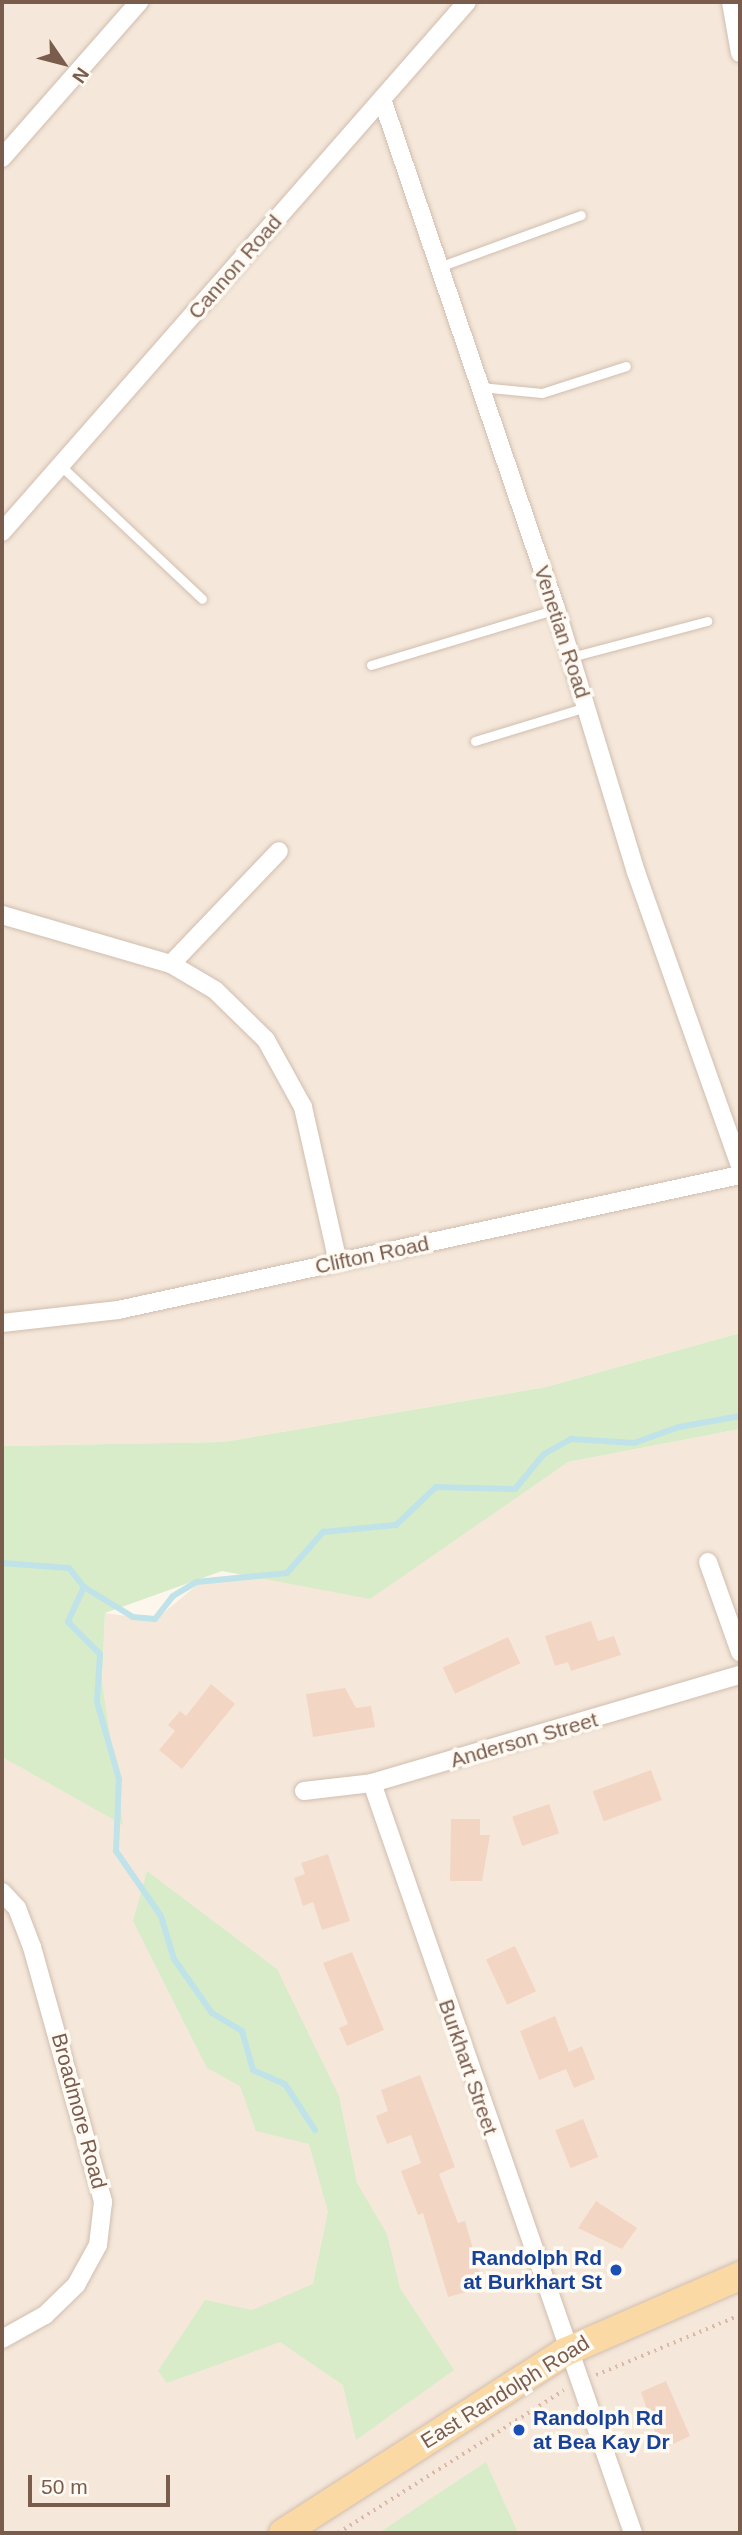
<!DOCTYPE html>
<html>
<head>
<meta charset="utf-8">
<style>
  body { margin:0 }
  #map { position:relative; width:742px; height:2535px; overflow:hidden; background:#fdf6ec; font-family:Arial,sans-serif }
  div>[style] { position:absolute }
  .residential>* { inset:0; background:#f5e8da }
  .green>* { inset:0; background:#d8ecc9 }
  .stream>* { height:6px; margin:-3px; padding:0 3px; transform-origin:3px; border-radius:3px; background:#bfe3e8 }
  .building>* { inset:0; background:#f3d5c3; transform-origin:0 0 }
  .path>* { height:3.5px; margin-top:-1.75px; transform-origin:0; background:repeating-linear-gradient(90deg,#d9b8a5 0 2px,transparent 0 7px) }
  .roads { filter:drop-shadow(0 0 2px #d1beb0) drop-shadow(0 0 2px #d1beb0) }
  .service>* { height:9px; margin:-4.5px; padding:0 4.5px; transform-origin:4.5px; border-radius:4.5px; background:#fff }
  .minor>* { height:18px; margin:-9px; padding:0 9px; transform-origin:9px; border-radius:9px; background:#fff }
  .primary>* { height:28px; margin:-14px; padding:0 14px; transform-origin:14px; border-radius:14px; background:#fbd9a5 }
  .dots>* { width:19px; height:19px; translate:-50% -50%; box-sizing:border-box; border:4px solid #fffaf3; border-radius:50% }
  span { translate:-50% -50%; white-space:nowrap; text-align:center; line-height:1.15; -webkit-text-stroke:7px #fffaf3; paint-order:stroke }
  .street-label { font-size:21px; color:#7a5c4d }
  .transit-label { font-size:21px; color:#164399; font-weight:700 }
  .right { translate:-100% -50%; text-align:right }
  .left { translate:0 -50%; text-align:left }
  .frame { position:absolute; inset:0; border:4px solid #7a5c4d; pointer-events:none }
  .north { position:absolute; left:28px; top:28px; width:70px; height:70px; -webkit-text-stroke:5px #fffaf3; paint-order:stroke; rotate:125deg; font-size:19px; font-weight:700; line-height:28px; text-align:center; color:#7a5c4d }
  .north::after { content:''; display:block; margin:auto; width:24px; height:32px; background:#7a5c4d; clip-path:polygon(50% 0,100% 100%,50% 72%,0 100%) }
  .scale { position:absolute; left:28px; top:2475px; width:142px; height:32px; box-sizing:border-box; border:4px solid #7a5c4d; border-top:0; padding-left:9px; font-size:21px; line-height:24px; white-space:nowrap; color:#7a5c4d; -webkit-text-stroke:5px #fffaf3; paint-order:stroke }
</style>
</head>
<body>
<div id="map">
  <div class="residential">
    <div style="clip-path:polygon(2px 2px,740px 2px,740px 1333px,546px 1387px,223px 1442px,2px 1446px)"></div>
    <div style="clip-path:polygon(740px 1429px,740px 2533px,2px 2533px,2px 1757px,122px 1824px,102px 1681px,105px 1613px,155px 1620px,198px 1584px,353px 1567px,568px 1462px)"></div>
  </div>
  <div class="green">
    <div style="clip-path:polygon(740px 1333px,740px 1429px,568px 1462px,370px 1599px,222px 1571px,105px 1613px,102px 1681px,123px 1825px,2px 1757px,2px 1446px,223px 1442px,546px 1387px)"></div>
    <div style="clip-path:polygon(147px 1871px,277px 1969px,339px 2096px,357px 2183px,387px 2234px,400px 2288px,454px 2370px,356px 2440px,343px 2385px,280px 2342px,167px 2383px,158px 2371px,205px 2300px,252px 2310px,313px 2284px,328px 2212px,309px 2144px,256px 2131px,240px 2086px,207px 2068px,133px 1921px)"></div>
    <div style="clip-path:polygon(486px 2462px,518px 2533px,380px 2533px,380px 2532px)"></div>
  </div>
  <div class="stream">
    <div style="left:2px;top:1563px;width:67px;rotate:4.3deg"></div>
    <div style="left:69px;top:1568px;width:24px;rotate:52deg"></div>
    <div style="left:84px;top:1587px;width:57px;rotate:31.5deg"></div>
    <div style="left:133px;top:1617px;width:22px;rotate:5deg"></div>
    <div style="left:155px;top:1619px;width:29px;rotate:-52deg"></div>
    <div style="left:173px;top:1596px;width:27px;rotate:-31deg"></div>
    <div style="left:196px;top:1582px;width:91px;rotate:-5.6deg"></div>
    <div style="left:287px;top:1573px;width:55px;rotate:-48.7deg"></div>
    <div style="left:323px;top:1532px;width:73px;rotate:-5.5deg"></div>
    <div style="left:396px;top:1525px;width:55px;rotate:-43.5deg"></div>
    <div style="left:436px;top:1487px;width:79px;rotate:1.5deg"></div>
    <div style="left:515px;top:1489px;width:45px;rotate:-50.4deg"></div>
    <div style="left:544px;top:1454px;width:31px;rotate:-29deg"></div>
    <div style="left:571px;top:1439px;width:63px;rotate:3.6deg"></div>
    <div style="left:634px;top:1443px;width:48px;rotate:-19.6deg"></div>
    <div style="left:679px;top:1427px;width:62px;rotate:-10.2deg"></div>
    <div style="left:84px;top:1587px;width:38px;rotate:115deg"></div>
    <div style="left:68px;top:1622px;width:45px;rotate:45deg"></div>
    <div style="left:100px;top:1654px;width:48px;rotate:93.6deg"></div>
    <div style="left:97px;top:1702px;width:80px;rotate:74.1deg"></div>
    <div style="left:119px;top:1779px;width:72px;rotate:92.4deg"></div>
    <div style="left:116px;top:1851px;width:79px;rotate:55.3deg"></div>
    <div style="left:161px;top:1916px;width:45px;rotate:73.2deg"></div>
    <div style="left:174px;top:1959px;width:66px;rotate:54.9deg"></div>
    <div style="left:212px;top:2013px;width:35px;rotate:31deg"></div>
    <div style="left:242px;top:2031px;width:41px;rotate:74.2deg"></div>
    <div style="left:253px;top:2070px;width:35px;rotate:24deg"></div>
    <div style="left:285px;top:2084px;width:55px;rotate:56.9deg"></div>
  </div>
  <div class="building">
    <div style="clip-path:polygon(591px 1621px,598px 1641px,614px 1636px,621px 1655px,571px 1671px,568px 1662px,555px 1666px,545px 1636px)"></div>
    <div style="left:508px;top:1637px;width:29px;height:72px;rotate:65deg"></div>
    <div style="clip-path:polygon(211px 1684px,235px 1704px,182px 1769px,159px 1750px,175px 1731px,168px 1725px,180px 1711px,186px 1716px)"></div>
    <div style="clip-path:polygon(345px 1688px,356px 1708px,371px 1706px,375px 1727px,313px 1737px,306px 1694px)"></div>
    <div style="left:651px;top:1770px;width:32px;height:62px;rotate:70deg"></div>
    <div style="left:549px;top:1804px;width:31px;height:39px;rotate:71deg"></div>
    <div style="clip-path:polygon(451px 1819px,480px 1819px,480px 1835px,490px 1835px,482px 1881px,450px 1881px)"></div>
    <div style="clip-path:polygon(328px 1854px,350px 1921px,322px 1930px,313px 1902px,303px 1906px,294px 1878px,305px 1874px,301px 1863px)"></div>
    <div style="left:515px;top:1946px;width:50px;height:32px;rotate:65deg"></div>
    <div style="clip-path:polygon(352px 1952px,384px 2030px,347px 2046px,339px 2028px,348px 2024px,323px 1963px)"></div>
    <div style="clip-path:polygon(555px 2016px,569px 2052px,582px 2046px,595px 2079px,574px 2088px,566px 2069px,539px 2080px,520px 2031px)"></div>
    <div style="clip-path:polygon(420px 2075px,455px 2167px,439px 2174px,458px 2223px,465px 2221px,484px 2287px,448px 2297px,423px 2213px,418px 2215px,401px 2171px,421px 2163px,411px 2135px,387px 2144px,376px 2116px,388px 2111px,381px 2090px)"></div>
    <div style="left:583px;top:2119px;width:41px;height:30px;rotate:68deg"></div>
    <div style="clip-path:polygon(596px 2201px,637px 2228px,622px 2249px,578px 2228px)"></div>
    <div style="clip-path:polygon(666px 2381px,690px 2436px,661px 2450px,641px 2392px)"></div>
  </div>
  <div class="path">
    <div style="left:596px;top:2375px;width:156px;rotate:-22.6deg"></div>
    <div style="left:338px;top:2533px;width:267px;rotate:-32.3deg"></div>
  </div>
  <div class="roads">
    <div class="service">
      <div style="left:439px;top:267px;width:151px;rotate:-20.1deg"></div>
      <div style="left:480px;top:387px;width:62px;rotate:5.5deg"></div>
      <div style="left:542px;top:393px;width:88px;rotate:-17.8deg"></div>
      <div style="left:60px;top:465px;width:195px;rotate:43.3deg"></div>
      <div style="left:571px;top:657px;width:141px;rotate:-14.8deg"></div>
      <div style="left:371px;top:665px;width:193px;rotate:-16.8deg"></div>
      <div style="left:475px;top:741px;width:116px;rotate:-17deg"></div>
    </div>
    <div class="minor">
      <div style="left:731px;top:2px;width:52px;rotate:80deg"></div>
      <div style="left:382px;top:99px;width:539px;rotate:71.16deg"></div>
      <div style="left:556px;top:609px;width:275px;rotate:73.1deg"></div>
      <div style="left:636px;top:872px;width:311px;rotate:70.5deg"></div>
      <div style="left:2px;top:158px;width:208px;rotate:-48.7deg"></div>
      <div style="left:2px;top:532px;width:705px;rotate:-48.74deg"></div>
      <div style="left:2px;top:915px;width:176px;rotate:16.2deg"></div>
      <div style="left:171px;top:964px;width:51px;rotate:30.6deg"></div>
      <div style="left:215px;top:990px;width:71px;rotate:44.4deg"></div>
      <div style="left:266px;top:1040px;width:77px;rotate:61.1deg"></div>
      <div style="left:303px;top:1107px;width:159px;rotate:77.3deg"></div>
      <div style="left:171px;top:964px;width:156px;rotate:-46.3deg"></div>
      <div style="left:2px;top:1323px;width:117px;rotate:-6.4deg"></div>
      <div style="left:118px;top:1310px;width:636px;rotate:-12.25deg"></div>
      <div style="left:708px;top:1562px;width:96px;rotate:70.4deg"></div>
      <div style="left:372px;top:1783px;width:794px;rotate:70.81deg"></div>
      <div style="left:304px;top:1791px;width:68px;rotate:-6.7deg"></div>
      <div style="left:372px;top:1783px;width:384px;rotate:-16.4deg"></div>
      <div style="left:2px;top:1892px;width:22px;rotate:47deg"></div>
      <div style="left:17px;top:1908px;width:42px;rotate:69deg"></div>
      <div style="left:32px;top:1947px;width:265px;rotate:74.4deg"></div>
      <div style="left:103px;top:2202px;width:43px;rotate:96.6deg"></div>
      <div style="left:98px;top:2245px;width:46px;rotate:118.8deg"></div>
      <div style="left:76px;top:2285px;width:43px;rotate:135.9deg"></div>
      <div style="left:45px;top:2315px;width:49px;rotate:150.8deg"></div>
    </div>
    <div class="primary">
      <div style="left:283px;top:2533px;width:335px;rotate:-32.7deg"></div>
      <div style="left:565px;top:2352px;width:191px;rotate:-23.5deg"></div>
    </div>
  </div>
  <div class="dots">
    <div style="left:616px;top:2270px;background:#1a4fb4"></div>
    <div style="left:519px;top:2430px;background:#1a4fb4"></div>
  </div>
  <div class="street-label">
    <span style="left:235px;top:267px;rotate:-49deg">Cannon Road</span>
    <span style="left:562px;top:632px;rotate:72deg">Venetian Road</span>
    <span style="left:372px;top:1255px;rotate:-12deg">Clifton Road</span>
    <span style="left:524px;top:1740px;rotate:-16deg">Anderson Street</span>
    <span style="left:468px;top:2067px;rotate:71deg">Burkhart Street</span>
    <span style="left:79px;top:2111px;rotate:75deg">Broadmore Road</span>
    <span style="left:505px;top:2392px;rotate:-32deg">East Randolph Road</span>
  </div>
  <div class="transit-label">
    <span class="right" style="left:602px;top:2270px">Randolph Rd<br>at Burkhart St</span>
    <span class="left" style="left:533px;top:2430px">Randolph Rd<br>at Bea Kay Dr</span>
  </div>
  <div class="frame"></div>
  <div class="north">N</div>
  <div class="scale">50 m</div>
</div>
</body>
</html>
